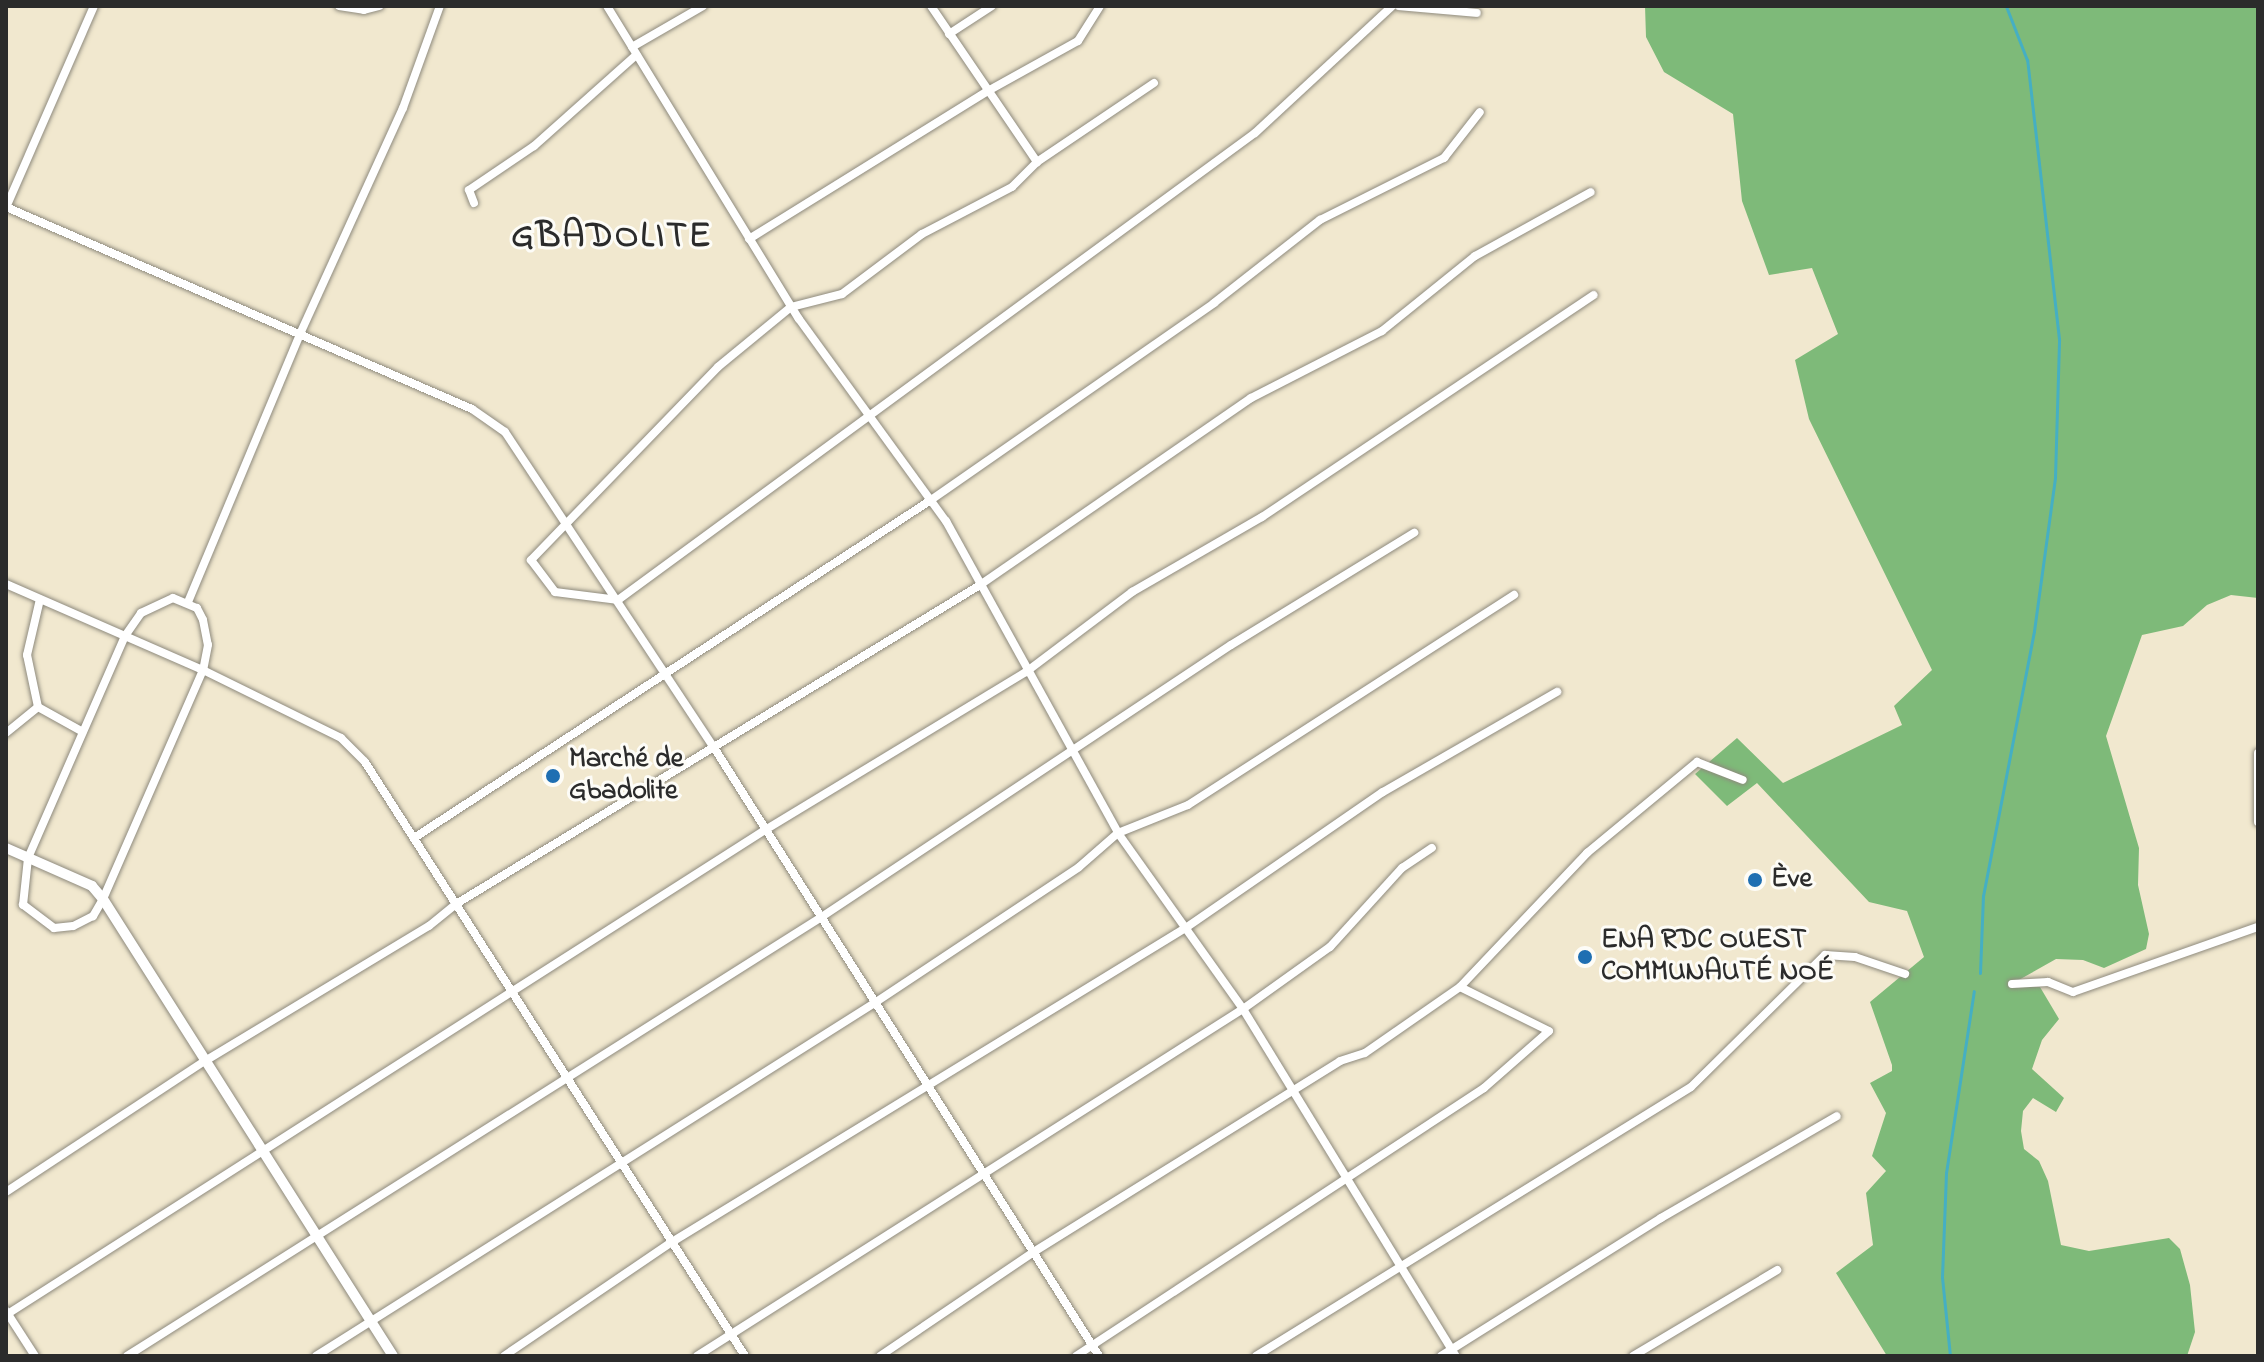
<!DOCTYPE html>
<html>
<head>
<meta charset="utf-8">
<style>
  body { margin:0 }
  #map { position:relative; width:2264px; height:1362px; overflow:hidden; background:#f1e8cf; font-family:"Indie Flower",sans-serif }
  div>[style] { position:absolute }
  .forest>* { inset:0; background:#7eba79 }
  .stream>* { height:3px; margin:-1.5px; padding:0 1.5px; transform-origin:1.5px; border-radius:1.5px; background:#45afc3 }
  .roads { filter:drop-shadow(0 0 2px #8e8a7d) drop-shadow(0 0 2px #8e8a7d) }
  .minor>* { height:8px; margin:-4px; padding:0 4px; transform-origin:4px; border-radius:4px; background:#fff }
  .tertiary>* { height:10px; margin:-5px; padding:0 5px; transform-origin:5px; border-radius:5px; background:#fff }
  .dots>* { width:22px; height:22px; translate:-50% -50%; box-sizing:border-box; border:4px solid #fdfcf7; border-radius:50% }
  span { translate:-50% -50%; white-space:nowrap; text-align:center; line-height:1.15; -webkit-text-stroke:6px #fdfcf7; paint-order:stroke }
  .poi-label { font-size:28px; color:#2b2b2b; font-weight:700 }
  .left { translate:0 -50%; text-align:left }
  .district-label { font-size:36px; color:#2b2b2b; font-weight:700; letter-spacing:2px }
  .frame { position:absolute; inset:0; border:8px solid #2b2b2b; pointer-events:none }
</style>
</head>
<body>
<div id="map">
  <div class="forest">
    <div style="clip-path:polygon(1645px 6px,2258px 6px,2258px 598px,2231px 595px,2207px 605px,2183px 626px,2142px 635px,2106px 736px,2139px 848px,2138px 885px,2149px 934px,2146px 949px,2104px 968px,2083px 960px,2056px 959px,2008px 986px,2040px 987px,2059px 1019px,2042px 1040px,2032px 1069px,2064px 1098px,2056px 1112px,2033px 1098px,2023px 1111px,2021px 1131px,2024px 1149px,2039px 1161px,2048px 1181px,2061px 1245px,2089px 1251px,2169px 1238px,2180px 1249px,2190px 1285px,2195px 1332px,2187px 1356px,1887px 1356px,1836px 1273px,1873px 1245px,1866px 1193px,1886px 1171px,1872px 1156px,1886px 1113px,1870px 1083px,1892px 1071px,1892px 1065px,1870px 1002px,1924px 957px,1907px 911px,1869px 902px,1757px 783px,1727px 806px,1695px 774px,1737px 738px,1783px 783px,1902px 725px,1894px 706px,1932px 670px,1809px 419px,1795px 360px,1838px 334px,1812px 268px,1769px 275px,1742px 201px,1733px 114px,1664px 72px,1646px 37px)"></div>
  </div>
  <div class="stream">
    <div style="left:1980px;top:973px;width:77px;rotate:-87.8deg"></div>
    <div style="left:1983px;top:896px;width:270px;rotate:-79.1deg"></div>
    <div style="left:2034px;top:631px;width:155px;rotate:-82.2deg"></div>
    <div style="left:2055px;top:477px;width:138px;rotate:-88.3deg"></div>
    <div style="left:2059px;top:339px;width:281px;rotate:-96.5deg"></div>
    <div style="left:2027px;top:60px;width:58px;rotate:-111.3deg"></div>
    <div style="left:1950px;top:1356px;width:79px;rotate:-95.8deg"></div>
    <div style="left:1942px;top:1277px;width:104px;rotate:-87.8deg"></div>
    <div style="left:1946px;top:1173px;width:184px;rotate:-81.3deg"></div>
  </div>
  <div class="roads">
    <div class="minor">
      <div style="left:94px;top:6px;width:219px;rotate:113.6deg"></div>
      <div style="left:6px;top:207px;width:508px;rotate:23.44deg"></div>
      <div style="left:472px;top:409px;width:40px;rotate:34.9deg"></div>
      <div style="left:505px;top:432px;width:377px;rotate:56.5deg"></div>
      <div style="left:713px;top:746px;width:722px;rotate:57.67deg"></div>
      <div style="left:339px;top:6px;width:25px;rotate:9deg"></div>
      <div style="left:364px;top:10px;width:16px;rotate:-15deg"></div>
      <div style="left:607px;top:6px;width:367px;rotate:58.5deg"></div>
      <div style="left:799px;top:319px;width:250px;rotate:54deg"></div>
      <div style="left:946px;top:521px;width:356px;rotate:61.1deg"></div>
      <div style="left:1118px;top:833px;width:216px;rotate:54.6deg"></div>
      <div style="left:1243px;top:1009px;width:407px;rotate:58.5deg"></div>
      <div style="left:931px;top:6px;width:189px;rotate:55.8deg"></div>
      <div style="left:1399px;top:6px;width:78px;rotate:5.1deg"></div>
      <div style="left:949px;top:34px;width:51px;rotate:-33.1deg"></div>
      <div style="left:632px;top:47px;width:82px;rotate:-30deg"></div>
      <div style="left:1154px;top:83px;width:141px;rotate:146deg"></div>
      <div style="left:1037px;top:162px;width:35px;rotate:135deg"></div>
      <div style="left:1012px;top:187px;width:102px;rotate:152.4deg"></div>
      <div style="left:922px;top:234px;width:100px;rotate:143.1deg"></div>
      <div style="left:842px;top:294px;width:53px;rotate:165.7deg"></div>
      <div style="left:791px;top:307px;width:94px;rotate:140.6deg"></div>
      <div style="left:718px;top:367px;width:269px;rotate:134.1deg"></div>
      <div style="left:531px;top:560px;width:40px;rotate:53deg"></div>
      <div style="left:555px;top:592px;width:64px;rotate:7.2deg"></div>
      <div style="left:618px;top:600px;width:790px;rotate:-36.25deg"></div>
      <div style="left:1255px;top:133px;width:187px;rotate:-42.8deg"></div>
      <div style="left:474px;top:203px;width:14px;rotate:-111deg"></div>
      <div style="left:469px;top:190px;width:78px;rotate:-34.1deg"></div>
      <div style="left:534px;top:146px;width:137px;rotate:-41.7deg"></div>
      <div style="left:749px;top:239px;width:279px;rotate:-31.8deg"></div>
      <div style="left:986px;top:92px;width:105px;rotate:-29deg"></div>
      <div style="left:1078px;top:41px;width:41px;rotate:-57.8deg"></div>
      <div style="left:6px;top:584px;width:215px;rotate:23.6deg"></div>
      <div style="left:203px;top:670px;width:154px;rotate:26.2deg"></div>
      <div style="left:341px;top:738px;width:34px;rotate:45deg"></div>
      <div style="left:365px;top:762px;width:705px;rotate:57.39deg"></div>
      <div style="left:173px;top:598px;width:26px;rotate:23deg"></div>
      <div style="left:197px;top:608px;width:13px;rotate:63deg"></div>
      <div style="left:203px;top:620px;width:25px;rotate:79deg"></div>
      <div style="left:208px;top:645px;width:25px;rotate:101deg"></div>
      <div style="left:203px;top:670px;width:250px;rotate:113.6deg"></div>
      <div style="left:103px;top:899px;width:20px;rotate:120deg"></div>
      <div style="left:93px;top:916px;width:22px;rotate:153deg"></div>
      <div style="left:73px;top:926px;width:19px;rotate:174deg"></div>
      <div style="left:54px;top:928px;width:39px;rotate:-143deg"></div>
      <div style="left:23px;top:905px;width:47px;rotate:-83.9deg"></div>
      <div style="left:28px;top:858px;width:242px;rotate:-66.4deg"></div>
      <div style="left:125px;top:636px;width:28px;rotate:-55deg"></div>
      <div style="left:141px;top:613px;width:35px;rotate:-25deg"></div>
      <div style="left:188px;top:602px;width:290px;rotate:-67.3deg"></div>
      <div style="left:300px;top:334px;width:248px;rotate:-65.5deg"></div>
      <div style="left:403px;top:108px;width:109px;rotate:-70.1deg"></div>
      <div style="left:38px;top:707px;width:53px;rotate:-101.9deg"></div>
      <div style="left:27px;top:655px;width:57px;rotate:-76.9deg"></div>
      <div style="left:6px;top:733px;width:41px;rotate:-39.1deg"></div>
      <div style="left:38px;top:707px;width:51px;rotate:29.1deg"></div>
      <div style="left:2258px;top:753px;width:69px;rotate:90deg"></div>
      <div style="left:414px;top:838px;width:618px;rotate:-33.18deg"></div>
      <div style="left:931px;top:500px;width:345px;rotate:-34.8deg"></div>
      <div style="left:1214px;top:303px;width:135px;rotate:-38.1deg"></div>
      <div style="left:1320px;top:220px;width:139px;rotate:-26.6deg"></div>
      <div style="left:1444px;top:158px;width:58px;rotate:-52deg"></div>
      <div style="left:2012px;top:984px;width:36px;rotate:-3deg"></div>
      <div style="left:2048px;top:982px;width:27px;rotate:22deg"></div>
      <div style="left:2073px;top:992px;width:196px;rotate:-19.4deg"></div>
      <div style="left:6px;top:1192px;width:238px;rotate:-33.4deg"></div>
      <div style="left:205px;top:1061px;width:262px;rotate:-31.1deg"></div>
      <div style="left:429px;top:926px;width:35px;rotate:-39deg"></div>
      <div style="left:456px;top:904px;width:613px;rotate:-31.33deg"></div>
      <div style="left:980px;top:585px;width:329px;rotate:-34.6deg"></div>
      <div style="left:1251px;top:398px;width:147px;rotate:-27.1deg"></div>
      <div style="left:1382px;top:331px;width:119px;rotate:-38.9deg"></div>
      <div style="left:1475px;top:256px;width:132px;rotate:-28.9deg"></div>
      <div style="left:6px;top:1311px;width:54px;rotate:57.2deg"></div>
      <div style="left:6px;top:1315px;width:901px;rotate:-32.58deg"></div>
      <div style="left:765px;top:830px;width:305px;rotate:-31.2deg"></div>
      <div style="left:1026px;top:672px;width:133px;rotate:-37deg"></div>
      <div style="left:1132px;top:592px;width:150px;rotate:-30deg"></div>
      <div style="left:1262px;top:517px;width:399px;rotate:-33.8deg"></div>
      <div style="left:127px;top:1356px;width:820px;rotate:-32.29deg"></div>
      <div style="left:820px;top:918px;width:493px;rotate:-33.6deg"></div>
      <div style="left:1231px;top:645px;width:215px;rotate:-31.5deg"></div>
      <div style="left:316px;top:1356px;width:659px;rotate:-32.29deg"></div>
      <div style="left:873px;top:1004px;width:247px;rotate:-33.6deg"></div>
      <div style="left:1079px;top:867px;width:52px;rotate:-41.1deg"></div>
      <div style="left:1118px;top:833px;width:75px;rotate:-21.8deg"></div>
      <div style="left:1188px;top:805px;width:388px;rotate:-32.8deg"></div>
      <div style="left:504px;top:1356px;width:203px;rotate:-34.2deg"></div>
      <div style="left:672px;top:1242px;width:604px;rotate:-31.45deg"></div>
      <div style="left:1187px;top:927px;width:238px;rotate:-34.6deg"></div>
      <div style="left:1383px;top:792px;width:201px;rotate:-29.9deg"></div>
      <div style="left:697px;top:1356px;width:647px;rotate:-32.44deg"></div>
      <div style="left:1243px;top:1009px;width:107px;rotate:-35.5deg"></div>
      <div style="left:1330px;top:947px;width:107px;rotate:-47.7deg"></div>
      <div style="left:1402px;top:868px;width:36px;rotate:-34deg"></div>
      <div style="left:880px;top:1356px;width:184px;rotate:-34.1deg"></div>
      <div style="left:1032px;top:1253px;width:363px;rotate:-31.9deg"></div>
      <div style="left:1340px;top:1061px;width:26px;rotate:-18deg"></div>
      <div style="left:1365px;top:1053px;width:116px;rotate:-34.8deg"></div>
      <div style="left:1460px;top:987px;width:185px;rotate:-46.5deg"></div>
      <div style="left:1587px;top:853px;width:143px;rotate:-39.6deg"></div>
      <div style="left:1697px;top:762px;width:49px;rotate:21.4deg"></div>
      <div style="left:1076px;top:1356px;width:488px;rotate:-33.3deg"></div>
      <div style="left:1484px;top:1088px;width:86px;rotate:-41.2deg"></div>
      <div style="left:1549px;top:1031px;width:99px;rotate:-153.7deg"></div>
      <div style="left:1256px;top:1356px;width:511px;rotate:-31.73deg"></div>
      <div style="left:1691px;top:1087px;width:188px;rotate:-44.6deg"></div>
      <div style="left:1825px;top:955px;width:30px;rotate:4deg"></div>
      <div style="left:1855px;top:957px;width:53px;rotate:18.8deg"></div>
      <div style="left:1441px;top:1356px;width:260px;rotate:-32.1deg"></div>
      <div style="left:1661px;top:1218px;width:203px;rotate:-30.1deg"></div>
      <div style="left:1633px;top:1356px;width:168px;rotate:-30.8deg"></div>
    </div>
    <div class="tertiary">
      <div style="left:6px;top:848px;width:94px;rotate:23.8deg"></div>
      <div style="left:92px;top:886px;width:17px;rotate:50deg"></div>
      <div style="left:103px;top:899px;width:541px;rotate:57.6deg"></div>
    </div>
  </div>
  <div class="dots">
    <div style="left:553px;top:776px;background:#1f6fb2"></div>
    <div style="left:1755px;top:880px;background:#1f6fb2"></div>
    <div style="left:1585px;top:957px;background:#1f6fb2"></div>
  </div>
  <div class="poi-label">
    <span class="left" style="left:569px;top:776px">Marché de<br>Gbadolite</span>
    <span class="left" style="left:1771px;top:880px">Ève</span>
    <span class="left" style="left:1601px;top:957px">ENA RDC OUEST<br>COMMUNAUTÉ NOÉ</span>
  </div>
  <div class="district-label">
    <span style="left:612px;top:238px">GBADOLITE</span>
  </div>
  <div class="frame"></div>
</div>
</body>
</html>
